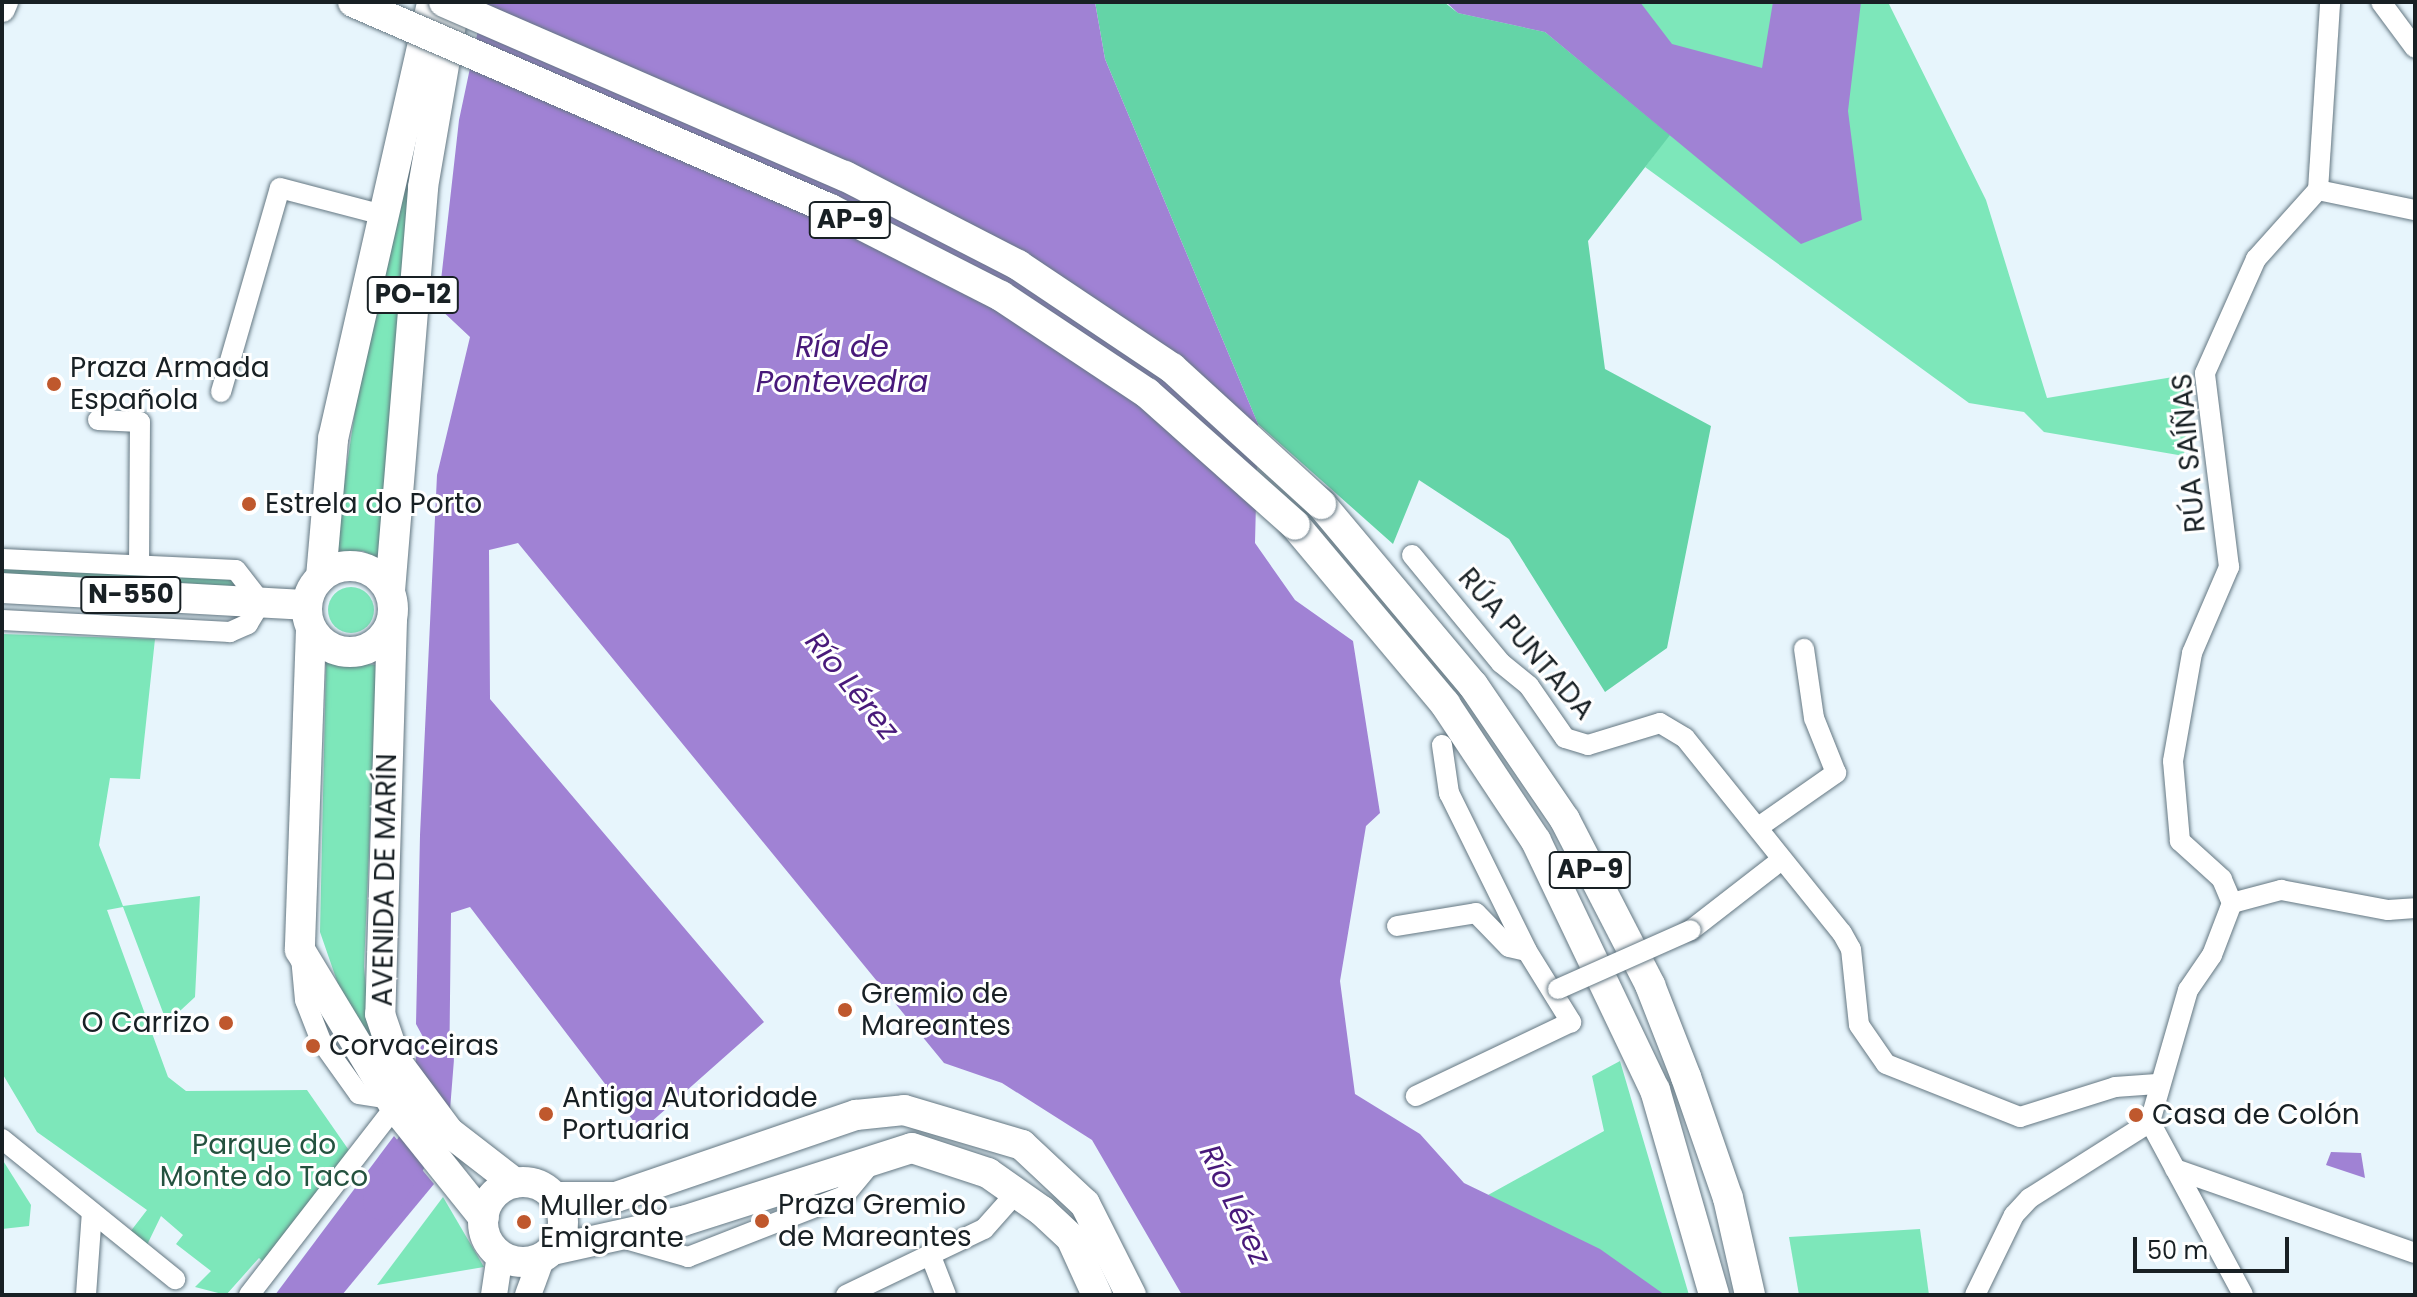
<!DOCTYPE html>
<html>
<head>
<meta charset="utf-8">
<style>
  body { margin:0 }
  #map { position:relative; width:2417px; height:1297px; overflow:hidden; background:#e7f5fc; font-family:Poppins,sans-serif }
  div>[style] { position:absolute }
  .green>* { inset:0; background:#7de7ba; transform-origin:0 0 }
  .round { border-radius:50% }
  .forest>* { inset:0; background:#64d4a7 }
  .water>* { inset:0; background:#a082d4 }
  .river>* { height:38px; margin:-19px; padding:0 19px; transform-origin:19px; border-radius:19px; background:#a082d4 }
  .roads { filter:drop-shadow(0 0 2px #647782) drop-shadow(0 0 2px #647782) }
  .minor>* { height:20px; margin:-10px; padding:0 10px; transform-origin:10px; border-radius:10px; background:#fff }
  .major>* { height:26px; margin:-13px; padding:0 13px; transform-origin:13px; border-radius:13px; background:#fff }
  .highway>* { height:30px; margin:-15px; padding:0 15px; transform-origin:15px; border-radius:15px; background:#fff }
  .highway>.ring { margin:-15px; padding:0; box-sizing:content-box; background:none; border:30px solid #fff; border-radius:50% }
  .bridges { filter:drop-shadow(0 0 2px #647782) drop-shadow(0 0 2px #647782) }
  .minor-bridge>* { height:20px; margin:-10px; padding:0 10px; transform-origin:10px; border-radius:10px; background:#fff }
  .highway-bridge>* { height:30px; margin:-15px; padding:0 15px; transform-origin:15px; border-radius:15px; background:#fff }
  .dots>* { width:22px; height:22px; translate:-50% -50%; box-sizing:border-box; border:4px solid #fff; border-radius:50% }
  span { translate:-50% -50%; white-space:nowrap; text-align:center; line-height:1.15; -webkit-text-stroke:6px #fff; paint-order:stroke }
  .shield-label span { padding:2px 6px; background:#fff; border:2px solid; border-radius:6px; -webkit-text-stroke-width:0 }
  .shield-label { font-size:26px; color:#182024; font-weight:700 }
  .poi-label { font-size:28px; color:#182024 }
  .left { translate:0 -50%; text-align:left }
  .right { translate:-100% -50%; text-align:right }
  .street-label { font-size:28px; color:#182024 }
  .park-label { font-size:28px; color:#24523f }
  .water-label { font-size:30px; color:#48197a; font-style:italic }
  .frame { position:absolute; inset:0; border:4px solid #182024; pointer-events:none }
  .scale { position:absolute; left:2133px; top:1237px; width:156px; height:36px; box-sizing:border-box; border:4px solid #182024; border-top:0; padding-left:10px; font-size:24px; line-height:28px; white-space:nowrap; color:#182024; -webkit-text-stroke:6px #fff; paint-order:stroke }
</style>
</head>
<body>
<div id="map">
  <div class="green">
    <div style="clip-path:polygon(1446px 2px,1888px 2px,1986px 200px,2047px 398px,2191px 374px,2184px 456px,2044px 432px,2024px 412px,1969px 403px,1645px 167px,1669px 135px,1545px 32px,1458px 13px)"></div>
    <div style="clip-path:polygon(425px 80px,388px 564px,363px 551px,334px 552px,361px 371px)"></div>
    <div style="left:2px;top:566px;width:236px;height:11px;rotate:3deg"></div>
    <div class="round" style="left:328px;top:587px;width:46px;height:46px"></div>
    <div style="clip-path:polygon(2px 634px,155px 639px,140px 779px,110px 778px,99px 845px,123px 906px,200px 896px,195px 997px,167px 1023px,123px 907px,107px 910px,168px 1077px,186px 1091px,307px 1090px,355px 1159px,270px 1268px,259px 1258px,226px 1295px,195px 1287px,211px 1271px,176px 1244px,183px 1235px,161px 1216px,146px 1247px,130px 1232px,147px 1210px,37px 1132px,2px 1073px)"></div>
    <div style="clip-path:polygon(326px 660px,377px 665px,364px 967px,369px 1021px,382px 1056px,346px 1007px,320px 932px)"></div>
    <div style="clip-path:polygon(1620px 1061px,1689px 1295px,1664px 1295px,1488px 1195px,1604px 1131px,1592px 1076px)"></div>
    <div style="clip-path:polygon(2px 1159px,31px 1205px,29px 1226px,2px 1229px)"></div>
    <div style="clip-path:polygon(443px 1197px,484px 1267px,377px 1285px)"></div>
    <div style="clip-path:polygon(1920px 1229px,1929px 1295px,1799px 1295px,1789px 1237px)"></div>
  </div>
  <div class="forest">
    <div style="clip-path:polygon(1095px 2px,1444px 2px,1458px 13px,1545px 32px,1670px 135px,1588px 241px,1605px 369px,1711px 426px,1667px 648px,1605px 692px,1509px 539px,1419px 480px,1393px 544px,1258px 424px,1105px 59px)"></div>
  </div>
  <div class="water">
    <div style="clip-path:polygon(484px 2px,1095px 2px,1105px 59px,1258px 424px,1255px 543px,1295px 600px,1353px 641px,1380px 813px,1366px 826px,1340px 981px,1355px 1094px,1420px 1134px,1464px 1183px,1600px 1249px,1665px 1295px,1182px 1295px,1092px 1140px,1002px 1083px,944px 1063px,518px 543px,489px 550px,490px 699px,764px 1022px,641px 1131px,470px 907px,451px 913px,449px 1085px,416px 1024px,420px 835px,437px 475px,470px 337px,438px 307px,459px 120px)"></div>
    <div style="clip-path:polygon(1446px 2px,1640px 2px,1672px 44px,1762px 68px,1773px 2px,1861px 2px,1848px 111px,1862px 220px,1801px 244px,1545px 32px,1458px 13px)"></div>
    <div style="clip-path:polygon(394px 1136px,434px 1184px,342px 1295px,275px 1295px)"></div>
    <div style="clip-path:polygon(2331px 1152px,2361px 1153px,2365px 1178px,2326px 1165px)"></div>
  </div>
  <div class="river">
    <div style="left:382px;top:1201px;width:92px;rotate:-58.7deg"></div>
    <div style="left:430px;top:1122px;width:63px;rotate:-85.5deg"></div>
  </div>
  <div class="roads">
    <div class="minor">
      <div style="left:2381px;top:2px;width:57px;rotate:53.5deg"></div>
      <div style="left:2318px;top:190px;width:99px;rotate:11.7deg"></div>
      <div style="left:221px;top:392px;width:212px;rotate:-73.9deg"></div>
      <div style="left:280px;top:188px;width:106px;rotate:14.7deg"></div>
      <div style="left:98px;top:420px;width:42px;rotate:2.7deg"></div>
      <div style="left:140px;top:422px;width:143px;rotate:90.4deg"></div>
      <div style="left:1412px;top:555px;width:140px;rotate:50.5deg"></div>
      <div style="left:1501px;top:663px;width:36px;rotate:39deg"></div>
      <div style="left:1529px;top:686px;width:63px;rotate:55.3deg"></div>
      <div style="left:1565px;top:738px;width:24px;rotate:17deg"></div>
      <div style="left:1588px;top:745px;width:75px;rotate:-17deg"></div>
      <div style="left:1660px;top:723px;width:29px;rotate:31deg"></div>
      <div style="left:1685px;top:738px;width:250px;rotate:51.2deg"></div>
      <div style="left:1842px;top:933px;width:18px;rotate:61deg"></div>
      <div style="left:1851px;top:949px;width:76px;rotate:84deg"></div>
      <div style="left:1859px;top:1025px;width:47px;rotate:55.3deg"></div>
      <div style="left:1886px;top:1064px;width:144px;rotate:21.6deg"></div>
      <div style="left:2020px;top:1117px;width:100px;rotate:-17.5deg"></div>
      <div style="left:2115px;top:1087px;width:42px;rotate:-4.1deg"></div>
      <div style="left:2px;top:559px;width:234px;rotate:2.7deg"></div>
      <div style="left:236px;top:570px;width:41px;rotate:52deg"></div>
      <div style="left:261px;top:602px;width:26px;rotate:121deg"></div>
      <div style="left:248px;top:624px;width:20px;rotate:156deg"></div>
      <div style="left:230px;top:632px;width:228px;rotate:-177deg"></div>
      <div style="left:1442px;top:745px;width:49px;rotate:81.7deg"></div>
      <div style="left:1449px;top:793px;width:176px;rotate:63.7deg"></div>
      <div style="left:1760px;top:826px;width:93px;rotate:-34.9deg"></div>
      <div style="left:1836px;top:773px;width:59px;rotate:-111.8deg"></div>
      <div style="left:1814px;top:718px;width:70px;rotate:-98.2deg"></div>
      <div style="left:2232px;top:903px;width:26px;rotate:-113deg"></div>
      <div style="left:2222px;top:879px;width:57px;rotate:-137.9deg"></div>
      <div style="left:2180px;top:841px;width:80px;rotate:-95deg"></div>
      <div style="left:2173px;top:761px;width:110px;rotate:-80deg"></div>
      <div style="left:2192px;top:653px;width:94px;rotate:-66.7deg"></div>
      <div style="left:2229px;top:567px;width:195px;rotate:-97.1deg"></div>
      <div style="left:2205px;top:373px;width:125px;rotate:-65.9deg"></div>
      <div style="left:2256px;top:259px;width:93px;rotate:-48.1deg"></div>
      <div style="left:2318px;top:190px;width:188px;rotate:-86.3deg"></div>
      <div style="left:2232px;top:903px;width:56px;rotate:111deg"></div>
      <div style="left:2212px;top:955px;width:42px;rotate:124.4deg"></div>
      <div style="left:2188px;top:990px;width:137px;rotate:106.1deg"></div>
      <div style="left:2150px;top:1122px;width:196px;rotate:61.7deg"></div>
      <div style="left:2232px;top:903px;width:51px;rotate:-14.9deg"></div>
      <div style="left:2281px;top:890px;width:109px;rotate:10.6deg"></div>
      <div style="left:2388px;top:910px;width:27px;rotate:-4deg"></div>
      <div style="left:1397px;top:926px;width:80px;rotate:-9.3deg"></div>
      <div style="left:1476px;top:913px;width:47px;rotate:45.9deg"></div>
      <div style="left:1509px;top:947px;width:18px;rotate:13deg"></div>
      <div style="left:1527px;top:951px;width:84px;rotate:58.2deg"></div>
      <div style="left:1571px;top:1022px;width:172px;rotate:154.5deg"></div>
      <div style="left:1691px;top:930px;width:113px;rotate:-37.8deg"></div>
      <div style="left:301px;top:957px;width:43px;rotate:84.7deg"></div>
      <div style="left:305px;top:1000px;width:44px;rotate:68.7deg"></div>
      <div style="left:321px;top:1041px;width:65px;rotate:54.4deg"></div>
      <div style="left:359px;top:1094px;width:31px;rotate:9deg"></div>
      <div style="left:2px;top:1139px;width:223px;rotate:39deg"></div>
      <div style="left:2175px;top:1169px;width:254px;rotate:19.3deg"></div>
      <div style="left:618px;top:1237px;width:73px;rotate:15.9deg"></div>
      <div style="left:688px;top:1257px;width:168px;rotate:-21.4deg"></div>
      <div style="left:844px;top:1196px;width:44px;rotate:-50.5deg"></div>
      <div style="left:930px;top:1254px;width:44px;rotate:68.7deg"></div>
      <div style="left:86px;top:1295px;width:83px;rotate:-85.9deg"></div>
      <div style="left:249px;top:1295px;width:238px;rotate:-52.2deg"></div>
      <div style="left:846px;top:1295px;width:153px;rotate:-25.6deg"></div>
      <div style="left:984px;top:1229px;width:50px;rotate:-48.3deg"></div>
      <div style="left:1975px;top:1295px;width:89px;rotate:-64deg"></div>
      <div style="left:2014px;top:1215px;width:23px;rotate:-47deg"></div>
      <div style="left:2030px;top:1198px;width:142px;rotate:-32.3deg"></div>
    </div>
    <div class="major">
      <div style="left:2px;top:9px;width:8px;rotate:-67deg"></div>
      <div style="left:494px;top:1295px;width:40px;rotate:-81.5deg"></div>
      <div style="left:528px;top:1295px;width:40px;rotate:-69.8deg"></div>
    </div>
    <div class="highway">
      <div style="left:1321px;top:504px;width:236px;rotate:50deg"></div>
      <div style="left:1473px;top:685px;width:163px;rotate:55.7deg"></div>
      <div style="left:1565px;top:820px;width:186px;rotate:62.7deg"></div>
      <div style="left:1650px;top:985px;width:99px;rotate:68.6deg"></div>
      <div style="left:1686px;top:1077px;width:128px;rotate:70.9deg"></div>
      <div style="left:1728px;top:1198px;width:99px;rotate:77.2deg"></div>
      <div style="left:1295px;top:525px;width:234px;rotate:50deg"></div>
      <div style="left:1445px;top:704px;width:164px;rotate:56.4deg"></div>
      <div style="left:1536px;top:841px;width:276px;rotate:64.5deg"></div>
      <div style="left:1655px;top:1090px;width:213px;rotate:73.9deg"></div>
      <div class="ring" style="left:307px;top:566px;width:56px;height:56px"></div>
      <div style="left:321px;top:577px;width:139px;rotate:-85deg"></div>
      <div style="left:333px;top:439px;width:448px;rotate:-77.2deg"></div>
      <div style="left:2px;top:588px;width:305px;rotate:3.2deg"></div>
      <div style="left:390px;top:591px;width:405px;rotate:-85.3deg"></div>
      <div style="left:423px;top:187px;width:188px;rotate:-80.2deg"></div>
      <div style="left:392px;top:620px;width:394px;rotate:91.7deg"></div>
      <div style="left:380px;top:1014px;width:50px;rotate:71.2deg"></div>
      <div style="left:396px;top:1061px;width:89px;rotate:53.3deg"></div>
      <div style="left:449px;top:1132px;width:83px;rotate:37.7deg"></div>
      <div style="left:311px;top:629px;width:321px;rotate:92deg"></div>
      <div style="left:300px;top:950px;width:184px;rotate:58.8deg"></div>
      <div style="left:395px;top:1107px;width:142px;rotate:51.3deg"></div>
      <div class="ring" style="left:483px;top:1182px;width:50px;height:50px"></div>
      <div style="left:555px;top:1197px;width:61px"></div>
      <div style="left:616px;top:1197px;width:254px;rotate:-18.9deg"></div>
      <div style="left:856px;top:1115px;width:48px;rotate:-5.9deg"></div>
      <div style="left:904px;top:1110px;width:123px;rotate:16.5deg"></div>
      <div style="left:1022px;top:1145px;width:86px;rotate:43.1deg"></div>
      <div style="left:1085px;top:1204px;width:102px;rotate:63.2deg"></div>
      <div style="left:552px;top:1250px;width:134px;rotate:-12.5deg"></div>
      <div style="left:683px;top:1221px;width:240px;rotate:-17.7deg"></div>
      <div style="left:912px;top:1148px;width:80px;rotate:18.2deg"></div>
      <div style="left:988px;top:1173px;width:66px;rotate:35.1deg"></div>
      <div style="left:1042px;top:1211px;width:40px;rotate:43deg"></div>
      <div style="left:1071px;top:1238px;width:63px;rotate:65.5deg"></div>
    </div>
  </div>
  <div class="bridges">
    <div class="minor-bridge">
      <div style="left:1558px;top:989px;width:145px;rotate:-23.9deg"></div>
    </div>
    <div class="highway-bridge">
      <div style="left:353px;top:2px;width:520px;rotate:23.46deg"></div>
      <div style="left:830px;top:209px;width:192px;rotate:27deg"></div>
      <div style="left:1001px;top:296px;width:175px;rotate:33.6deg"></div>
      <div style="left:1147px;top:393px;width:198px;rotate:41.7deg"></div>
      <div style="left:444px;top:2px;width:437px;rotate:23.5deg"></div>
      <div style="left:845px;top:176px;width:195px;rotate:27.2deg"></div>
      <div style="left:1018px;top:265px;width:185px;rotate:33.8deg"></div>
      <div style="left:1172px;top:368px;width:202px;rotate:42.4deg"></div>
    </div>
  </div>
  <div class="dots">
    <div style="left:54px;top:384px;background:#bf582d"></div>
    <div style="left:249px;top:504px;background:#bf582d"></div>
    <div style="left:845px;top:1010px;background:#bf582d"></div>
    <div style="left:226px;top:1023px;background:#bf582d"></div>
    <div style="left:313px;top:1046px;background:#bf582d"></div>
    <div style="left:546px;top:1114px;background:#bf582d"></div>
    <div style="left:2136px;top:1115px;background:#bf582d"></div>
    <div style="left:762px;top:1221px;background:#bf582d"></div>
    <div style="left:524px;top:1222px;background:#bf582d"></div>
  </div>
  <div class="shield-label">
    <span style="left:850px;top:220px">AP-9</span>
    <span style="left:413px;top:295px">PO-12</span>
    <span style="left:131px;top:595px">N-550</span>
    <span style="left:1590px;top:870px">AP-9</span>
  </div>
  <div class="poi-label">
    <span class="left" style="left:70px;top:384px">Praza Armada<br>Española</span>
    <span class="left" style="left:265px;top:504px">Estrela do Porto</span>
    <span class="left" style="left:861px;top:1010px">Gremio de<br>Mareantes</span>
    <span class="right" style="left:210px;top:1023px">O Carrizo</span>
    <span class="left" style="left:329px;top:1046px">Corvaceiras</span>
    <span class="left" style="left:562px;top:1114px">Antiga Autoridade<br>Portuaria</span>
    <span class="left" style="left:2152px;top:1115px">Casa de Colón</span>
    <span class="left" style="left:778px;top:1221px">Praza Gremio<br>de Mareantes</span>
    <span class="left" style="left:540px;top:1222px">Muller do<br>Emigrante</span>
  </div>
  <div class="street-label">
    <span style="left:2189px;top:453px;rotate:-95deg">RÚA SAÍÑAS</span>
    <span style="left:1526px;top:644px;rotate:49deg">RÚA PUNTADA</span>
    <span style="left:385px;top:880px;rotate:-89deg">AVENIDA DE MARÍN</span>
  </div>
  <div class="park-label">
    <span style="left:264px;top:1161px">Parque do<br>Monte do Taco</span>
  </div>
  <div class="water-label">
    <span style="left:842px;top:364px">Ría de<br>Pontevedra</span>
    <span style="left:852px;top:686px;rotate:51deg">Río Lérez</span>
    <span style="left:1235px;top:1205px;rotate:65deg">Río Lérez</span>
  </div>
  <div class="frame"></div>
  <div class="scale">50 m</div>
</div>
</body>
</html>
